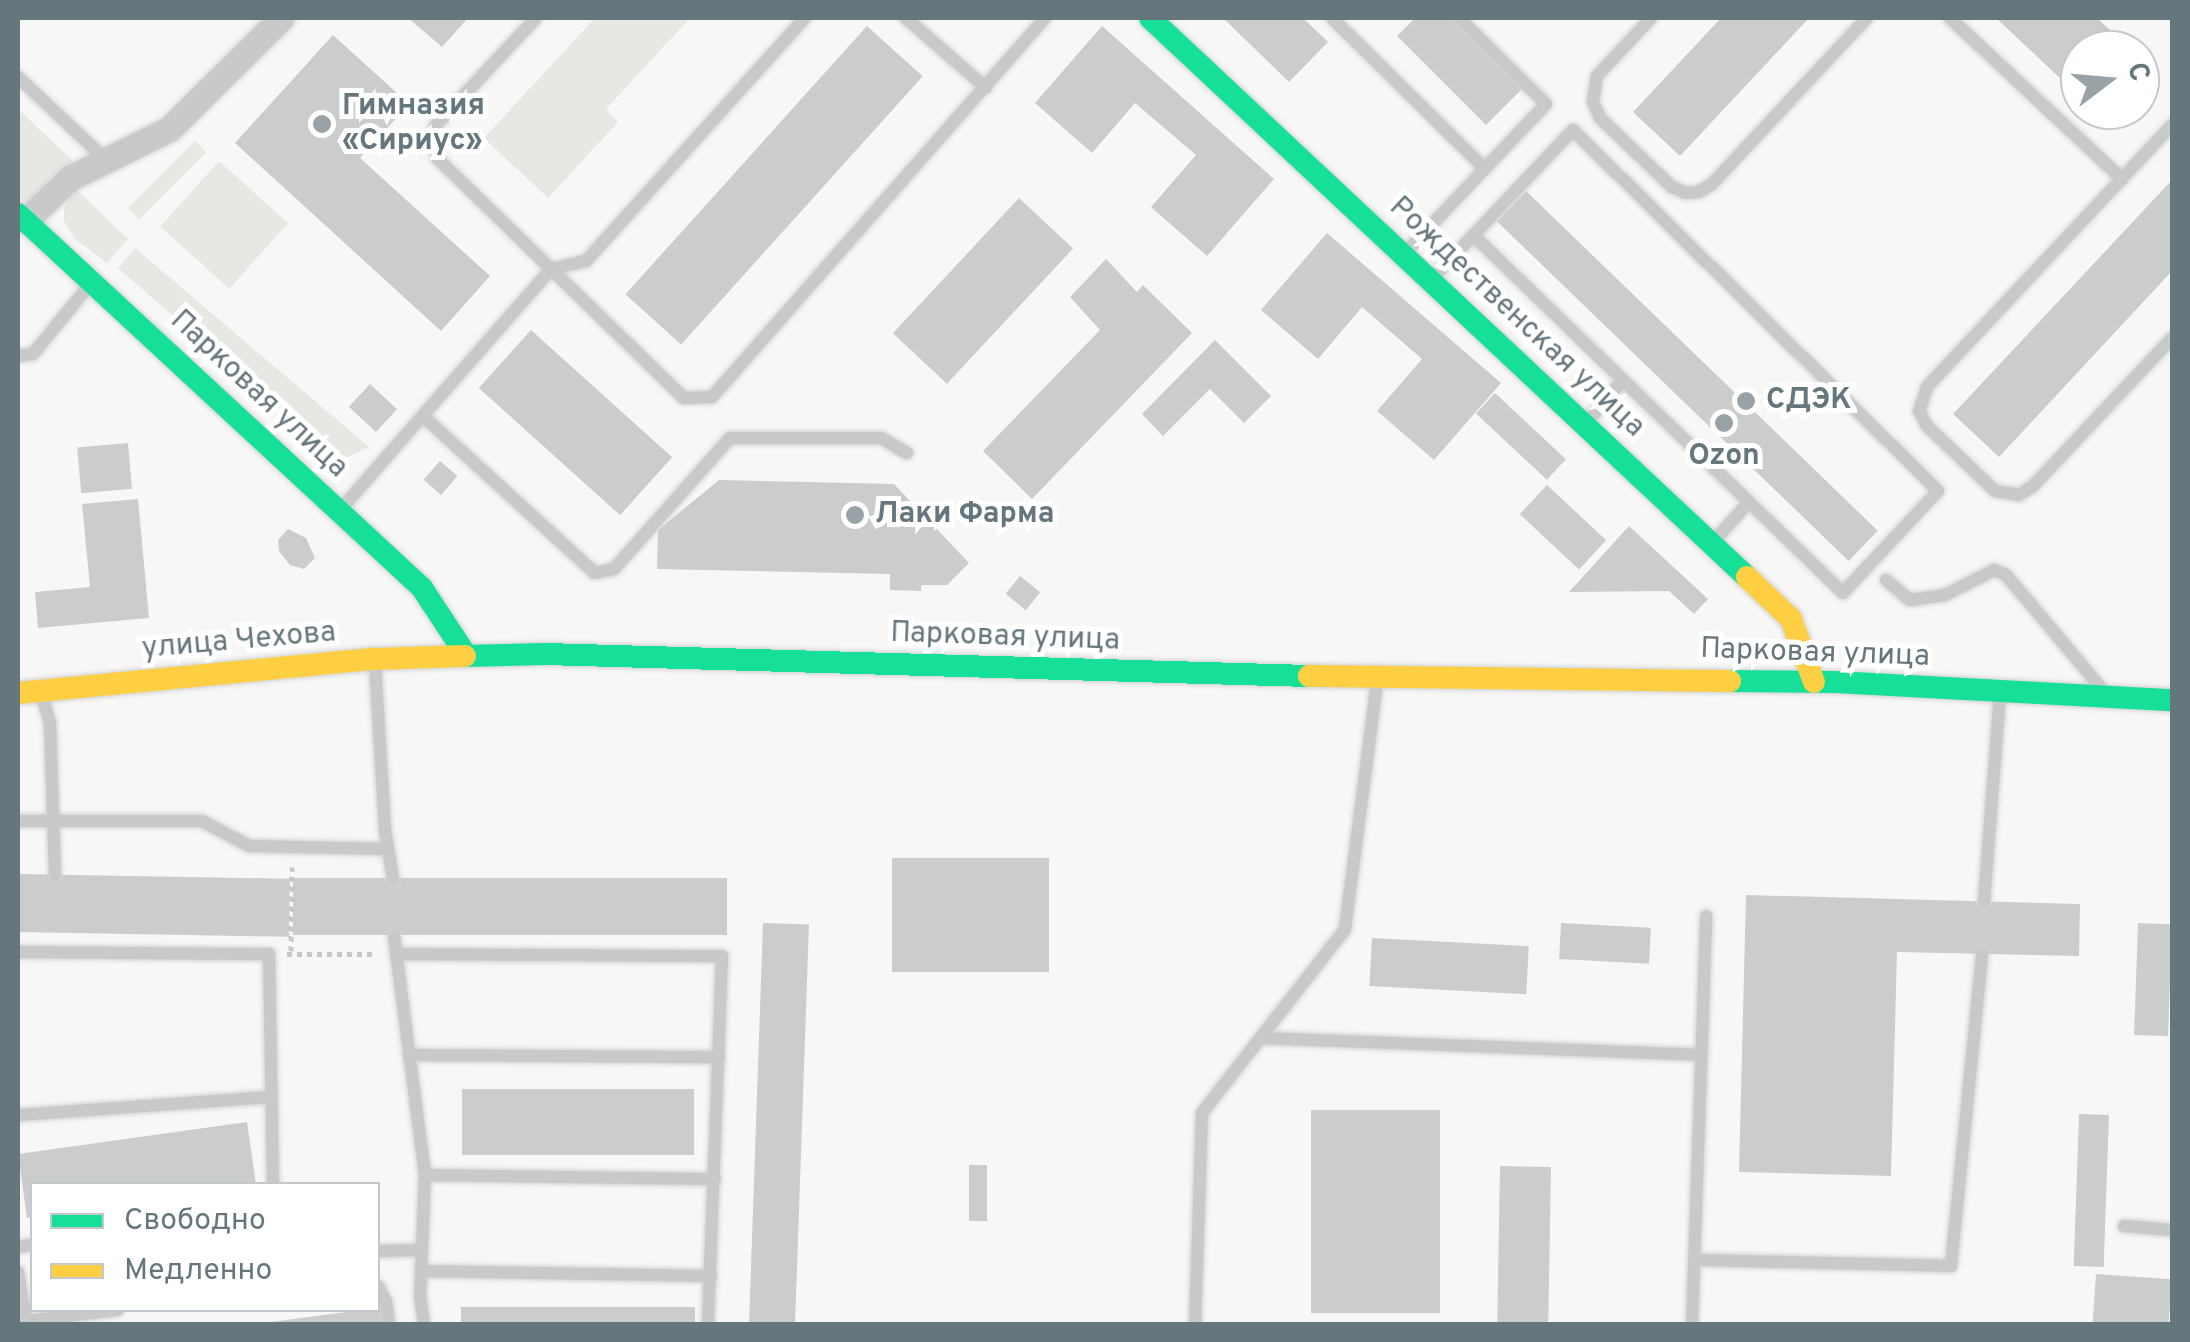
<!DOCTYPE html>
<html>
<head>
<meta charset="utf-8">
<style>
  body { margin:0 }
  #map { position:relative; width:2190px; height:1342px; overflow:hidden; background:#f7f7f6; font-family:Overpass,sans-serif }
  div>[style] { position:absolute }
  .green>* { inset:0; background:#e6e8e4; transform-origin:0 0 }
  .building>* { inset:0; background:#cbcdcd; transform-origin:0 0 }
  .path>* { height:5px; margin-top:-2.5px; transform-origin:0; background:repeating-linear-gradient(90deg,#c6c7c8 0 5px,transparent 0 10px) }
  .roads { filter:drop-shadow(0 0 2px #d2d3d3) drop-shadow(0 0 2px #d2d3d3) }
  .lane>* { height:12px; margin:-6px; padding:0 6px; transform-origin:6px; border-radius:6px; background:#c8c9ca }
  .street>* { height:25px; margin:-12.5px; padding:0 12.5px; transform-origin:12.5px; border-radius:12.5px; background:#c8c9ca }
  .fast>* { height:22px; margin:-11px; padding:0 11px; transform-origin:11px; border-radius:11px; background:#16e098 }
  .slow>* { height:22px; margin:-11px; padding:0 11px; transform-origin:11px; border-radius:11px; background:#ffcf43 }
  .dots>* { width:28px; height:28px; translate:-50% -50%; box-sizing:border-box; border:5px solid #fff; border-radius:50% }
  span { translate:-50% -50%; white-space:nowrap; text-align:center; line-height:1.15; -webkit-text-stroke:10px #fff; paint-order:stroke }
  .poi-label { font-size:30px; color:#66767d; font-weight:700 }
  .left { translate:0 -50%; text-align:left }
  .street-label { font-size:30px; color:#66767d }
  .frame { position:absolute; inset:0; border:20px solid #66767d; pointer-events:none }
  .legend { position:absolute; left:30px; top:1182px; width:350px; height:130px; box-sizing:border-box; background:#fff; border:2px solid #c2c8cb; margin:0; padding:12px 18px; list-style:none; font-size:30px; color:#66767d }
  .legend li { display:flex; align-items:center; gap:20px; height:50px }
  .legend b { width:50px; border:2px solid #c2c8cb }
  .north { position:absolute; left:2060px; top:30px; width:100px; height:100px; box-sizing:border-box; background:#fff; border:2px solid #c2c8cb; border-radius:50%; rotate:74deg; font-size:28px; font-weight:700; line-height:40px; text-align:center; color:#66767d }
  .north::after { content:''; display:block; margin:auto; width:35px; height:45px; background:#99a3a7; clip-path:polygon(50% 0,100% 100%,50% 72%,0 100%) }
</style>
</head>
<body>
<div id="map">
  <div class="green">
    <div style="clip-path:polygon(595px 18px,690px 18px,606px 109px,618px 122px,548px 198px,484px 138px)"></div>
    <div style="clip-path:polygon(18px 109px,73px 161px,27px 206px,18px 197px)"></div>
    <div style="left:195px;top:141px;width:16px;height:95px;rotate:45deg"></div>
    <div style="left:219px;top:161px;width:93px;height:88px;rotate:42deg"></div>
    <div style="clip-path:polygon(74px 187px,128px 239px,107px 263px,75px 239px,64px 221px,64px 208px)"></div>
    <div style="clip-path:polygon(135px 248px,369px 447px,348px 457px,329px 452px,118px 268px)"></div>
  </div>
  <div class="building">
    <div style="clip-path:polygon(408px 18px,468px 18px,442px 47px)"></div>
    <div style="clip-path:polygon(1223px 18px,1303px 18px,1328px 42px,1289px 82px)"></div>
    <div style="clip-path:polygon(1415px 18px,1457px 18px,1526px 85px,1486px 125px,1397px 36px)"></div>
    <div style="clip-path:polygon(1721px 18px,1809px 18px,1680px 156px,1633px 112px)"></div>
    <div style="clip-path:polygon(1996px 18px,2097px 18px,2132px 50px,2080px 50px,2080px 97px)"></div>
    <div style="left:867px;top:26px;width:75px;height:361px;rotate:42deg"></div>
    <div style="clip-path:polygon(1102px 26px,1274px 179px,1207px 256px,1151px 207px,1196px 155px,1135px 103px,1092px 153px,1035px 103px)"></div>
    <div style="clip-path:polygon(333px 35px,409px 104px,360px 158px,490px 276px,441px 331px,235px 143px)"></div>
    <div style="clip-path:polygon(2172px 180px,2172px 271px,1999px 457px,1953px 414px)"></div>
    <div style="left:1526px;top:191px;width:489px;height:42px;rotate:44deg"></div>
    <div style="left:1019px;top:198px;width:74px;height:185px;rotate:43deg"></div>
    <div style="clip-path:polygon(1327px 233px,1501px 383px,1434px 460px,1377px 411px,1422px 359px,1362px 307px,1318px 359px,1261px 310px)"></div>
    <div style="clip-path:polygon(1106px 259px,1137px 292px,1143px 285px,1192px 333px,1032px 499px,983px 451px,1100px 330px,1070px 297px)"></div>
    <div style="left:531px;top:330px;width:190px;height:78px;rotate:42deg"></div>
    <div style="clip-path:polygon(1215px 340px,1271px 396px,1244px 423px,1210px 389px,1163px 436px,1142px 414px)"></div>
    <div style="left:370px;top:384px;width:37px;height:31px;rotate:43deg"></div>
    <div style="left:1495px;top:393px;width:97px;height:28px;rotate:43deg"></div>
    <div style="left:128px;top:443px;width:46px;height:51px;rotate:85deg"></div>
    <div style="left:440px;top:461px;width:23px;height:25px;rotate:41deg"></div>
    <div style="clip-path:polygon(719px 480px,894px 484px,969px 563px,947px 585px,921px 585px,921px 591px,890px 590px,890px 574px,657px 569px,658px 530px)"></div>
    <div style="left:1547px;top:485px;width:81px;height:40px;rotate:43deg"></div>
    <div style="clip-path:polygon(138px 499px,149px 618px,38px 628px,35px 592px,90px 587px,82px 504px)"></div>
    <div style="clip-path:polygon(1629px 526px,1708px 599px,1694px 614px,1669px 591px,1569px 592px)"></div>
    <div style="clip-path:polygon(288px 529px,306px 538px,315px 558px,304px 569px,290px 565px,279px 551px,278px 540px)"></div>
    <div style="left:1020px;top:576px;width:26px;height:23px;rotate:39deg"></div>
    <div style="left:892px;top:858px;width:157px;height:114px"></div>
    <div style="left:18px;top:874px;width:272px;height:58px;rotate:1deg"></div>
    <div style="left:293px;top:878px;width:434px;height:57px"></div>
    <div style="clip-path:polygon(1746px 895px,2080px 904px,2079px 956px,1897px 952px,1891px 1176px,1739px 1172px)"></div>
    <div style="left:763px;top:923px;width:46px;height:401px;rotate:2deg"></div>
    <div style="left:1561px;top:923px;width:90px;height:36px;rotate:3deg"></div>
    <div style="left:2138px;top:923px;width:34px;height:112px;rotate:2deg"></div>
    <div style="left:1372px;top:938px;width:157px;height:48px;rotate:3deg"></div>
    <div style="left:462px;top:1089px;width:232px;height:66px"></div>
    <div style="left:1311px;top:1110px;width:129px;height:203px"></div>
    <div style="left:2079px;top:1114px;width:30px;height:152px;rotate:2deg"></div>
    <div style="clip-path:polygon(247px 1122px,256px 1184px,32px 1184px,32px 1217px,27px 1218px,18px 1154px)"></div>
    <div style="left:969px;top:1165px;width:18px;height:56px"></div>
    <div style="left:1500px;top:1166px;width:51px;height:158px;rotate:1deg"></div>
    <div style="left:2096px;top:1274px;width:76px;height:50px;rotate:4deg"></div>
    <div style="clip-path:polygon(384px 1307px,386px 1324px,271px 1324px,271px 1322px)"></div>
    <div style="left:461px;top:1307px;width:234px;height:17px"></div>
  </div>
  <div class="path">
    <div style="left:291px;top:951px;width:84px;rotate:-89.3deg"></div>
    <div style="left:287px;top:954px;width:89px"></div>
  </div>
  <div class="roads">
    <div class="lane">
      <div style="left:536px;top:18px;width:148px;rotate:133.1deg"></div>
      <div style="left:435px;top:126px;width:32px;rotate:86deg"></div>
      <div style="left:437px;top:158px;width:344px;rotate:44.2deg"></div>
      <div style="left:684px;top:398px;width:28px;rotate:-2deg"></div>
      <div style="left:712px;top:397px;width:505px;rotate:-48.7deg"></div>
      <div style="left:906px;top:18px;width:106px;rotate:41.2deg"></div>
      <div style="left:1332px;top:18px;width:215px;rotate:44.6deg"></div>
      <div style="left:1651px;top:18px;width:79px;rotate:133deg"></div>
      <div style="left:1597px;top:76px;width:26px;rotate:99deg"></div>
      <div style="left:1593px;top:102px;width:17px;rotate:66deg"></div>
      <div style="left:1600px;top:118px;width:100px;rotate:43.8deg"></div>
      <div style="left:1672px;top:187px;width:15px;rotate:23deg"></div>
      <div style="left:1686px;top:193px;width:13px;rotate:-4deg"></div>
      <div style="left:1699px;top:192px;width:15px;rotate:-32deg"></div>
      <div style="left:1712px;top:184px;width:227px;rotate:-47deg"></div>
      <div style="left:1950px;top:18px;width:236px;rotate:43.1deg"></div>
      <div style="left:18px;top:77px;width:120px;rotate:43.3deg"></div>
      <div style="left:2172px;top:125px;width:359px;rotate:133.1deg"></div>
      <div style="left:1927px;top:387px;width:25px;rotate:108deg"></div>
      <div style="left:1919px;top:411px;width:17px;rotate:62deg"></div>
      <div style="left:1927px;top:426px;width:94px;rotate:43.7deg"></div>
      <div style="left:1995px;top:491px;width:24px;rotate:9deg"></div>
      <div style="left:2019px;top:495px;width:17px;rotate:-33deg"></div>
      <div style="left:2033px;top:486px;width:203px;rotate:-46.8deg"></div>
      <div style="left:1405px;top:253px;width:205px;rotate:-46.6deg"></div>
      <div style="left:1546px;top:104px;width:122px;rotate:-135.3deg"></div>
      <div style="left:1432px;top:279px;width:205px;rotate:-46.6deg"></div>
      <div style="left:1573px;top:130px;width:513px;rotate:44.68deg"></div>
      <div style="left:1938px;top:491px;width:139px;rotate:133deg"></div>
      <div style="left:1843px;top:593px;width:515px;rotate:-135.94deg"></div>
      <div style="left:18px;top:356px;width:15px;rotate:-8deg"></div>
      <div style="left:33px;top:354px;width:92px;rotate:-50.8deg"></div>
      <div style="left:424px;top:417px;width:231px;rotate:42.4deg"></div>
      <div style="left:595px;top:573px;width:19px;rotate:-12deg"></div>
      <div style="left:614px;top:569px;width:175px;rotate:-48.5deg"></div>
      <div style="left:730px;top:438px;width:151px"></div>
      <div style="left:881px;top:438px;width:30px;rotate:30deg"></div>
      <div style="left:1585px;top:424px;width:58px;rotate:-49.2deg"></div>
      <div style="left:341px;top:509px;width:319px;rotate:-48.8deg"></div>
      <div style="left:551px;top:269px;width:36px;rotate:-13deg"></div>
      <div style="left:586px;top:261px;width:327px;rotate:-48deg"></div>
      <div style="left:1714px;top:541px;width:52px;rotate:-48.1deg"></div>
      <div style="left:1886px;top:580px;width:31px;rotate:40deg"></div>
      <div style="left:1910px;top:600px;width:35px;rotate:-8deg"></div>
      <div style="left:1945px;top:595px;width:55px;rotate:-27deg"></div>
      <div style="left:1994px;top:570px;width:13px;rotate:23deg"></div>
      <div style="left:2006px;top:575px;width:150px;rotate:49.9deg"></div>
      <div style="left:375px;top:662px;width:168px;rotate:86.6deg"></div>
      <div style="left:385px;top:830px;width:50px;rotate:80.7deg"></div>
      <div style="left:41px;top:693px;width:31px;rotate:73deg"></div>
      <div style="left:50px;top:723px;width:152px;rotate:88.1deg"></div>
      <div style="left:18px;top:821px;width:184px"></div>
      <div style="left:202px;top:821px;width:53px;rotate:28deg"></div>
      <div style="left:249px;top:846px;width:139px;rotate:1.2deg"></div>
      <div style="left:1984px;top:902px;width:208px;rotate:-85.6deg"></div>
      <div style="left:394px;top:936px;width:241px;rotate:82.6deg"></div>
      <div style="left:425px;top:1175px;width:290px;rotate:0.8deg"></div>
      <div style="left:18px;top:952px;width:251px;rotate:0.5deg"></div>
      <div style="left:269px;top:954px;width:230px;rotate:89deg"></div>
      <div style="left:396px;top:954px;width:326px;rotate:0.4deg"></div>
      <div style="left:722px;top:956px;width:368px;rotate:92.2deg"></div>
      <div style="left:1261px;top:1038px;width:438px;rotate:2.2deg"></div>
      <div style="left:409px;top:1055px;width:310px;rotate:0.4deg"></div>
      <div style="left:18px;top:1115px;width:254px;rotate:-4.1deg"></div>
      <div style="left:2124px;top:1226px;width:48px;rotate:4.8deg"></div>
      <div style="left:18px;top:1247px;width:14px;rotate:-8deg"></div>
      <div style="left:378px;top:1251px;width:44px;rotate:-1.3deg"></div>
      <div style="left:1694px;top:1260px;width:257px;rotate:1.3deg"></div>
      <div style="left:1951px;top:1266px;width:314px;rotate:-84.3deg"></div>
      <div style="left:421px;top:1271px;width:290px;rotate:1deg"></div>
      <div style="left:18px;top:1272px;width:50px;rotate:80.7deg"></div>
      <div style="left:378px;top:1286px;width:18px;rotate:63deg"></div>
      <div style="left:386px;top:1302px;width:22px;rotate:82deg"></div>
      <div style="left:18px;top:1322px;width:100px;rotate:-6.9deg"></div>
      <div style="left:424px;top:1324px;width:27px;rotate:-98deg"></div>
      <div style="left:420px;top:1297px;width:122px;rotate:-87.7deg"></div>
      <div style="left:1195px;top:1324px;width:211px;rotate:-88.1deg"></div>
      <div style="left:1202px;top:1113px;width:233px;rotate:-52.1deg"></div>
      <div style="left:1345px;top:929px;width:250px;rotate:-82.6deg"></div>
      <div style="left:1692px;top:1324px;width:408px;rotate:-88deg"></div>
    </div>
    <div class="street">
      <div style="left:25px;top:221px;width:62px;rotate:-43.7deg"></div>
      <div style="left:70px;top:178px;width:110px;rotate:-26.3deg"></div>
      <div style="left:169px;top:129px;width:158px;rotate:-44.7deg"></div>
    </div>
    <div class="fast">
      <div style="left:1150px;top:18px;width:818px;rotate:43.12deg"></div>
      <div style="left:18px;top:214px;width:551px;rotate:42.79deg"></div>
      <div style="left:422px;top:588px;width:80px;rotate:56.7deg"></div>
      <div style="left:465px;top:656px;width:80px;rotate:-1.4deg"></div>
      <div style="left:545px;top:654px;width:764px;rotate:1.65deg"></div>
      <div style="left:1730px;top:681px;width:106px;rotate:0.5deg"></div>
      <div style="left:1836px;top:682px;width:336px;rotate:3.1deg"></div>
    </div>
    <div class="slow">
      <div style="left:1747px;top:577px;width:61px;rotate:43.7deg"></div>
      <div style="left:1791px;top:619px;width:67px;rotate:69.9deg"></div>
      <div style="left:1309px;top:676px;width:421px;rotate:0.7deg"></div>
      <div style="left:18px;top:693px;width:358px;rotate:-5.5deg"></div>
      <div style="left:374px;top:659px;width:91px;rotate:-1.9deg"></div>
    </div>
  </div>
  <div class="dots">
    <div style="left:322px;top:124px;background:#99a3a7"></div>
    <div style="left:1746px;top:401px;background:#99a3a7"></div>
    <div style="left:1724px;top:423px;background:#99a3a7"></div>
    <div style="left:855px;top:515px;background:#99a3a7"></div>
  </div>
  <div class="poi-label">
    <span class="left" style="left:342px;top:124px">Гимназия<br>«Сириус»</span>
    <span class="left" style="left:1766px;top:401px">СДЭК</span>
    <span style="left:1724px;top:457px">Ozon</span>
    <span class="left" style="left:875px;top:515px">Лаки Фарма</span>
  </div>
  <div class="street-label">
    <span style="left:1516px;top:318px;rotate:43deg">Рождественская улица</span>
    <span style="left:258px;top:395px;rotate:43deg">Парковая улица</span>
    <span style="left:1005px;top:638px;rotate:2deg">Парковая улица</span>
    <span style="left:239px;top:642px;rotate:-5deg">улица Чехова</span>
    <span style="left:1815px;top:654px;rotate:2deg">Парковая улица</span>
  </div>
  <div class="frame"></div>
  <ul class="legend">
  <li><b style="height:12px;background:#16e098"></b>Свободно</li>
  <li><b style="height:12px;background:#ffcf43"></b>Медленно</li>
  </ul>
  <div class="north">С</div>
</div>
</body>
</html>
